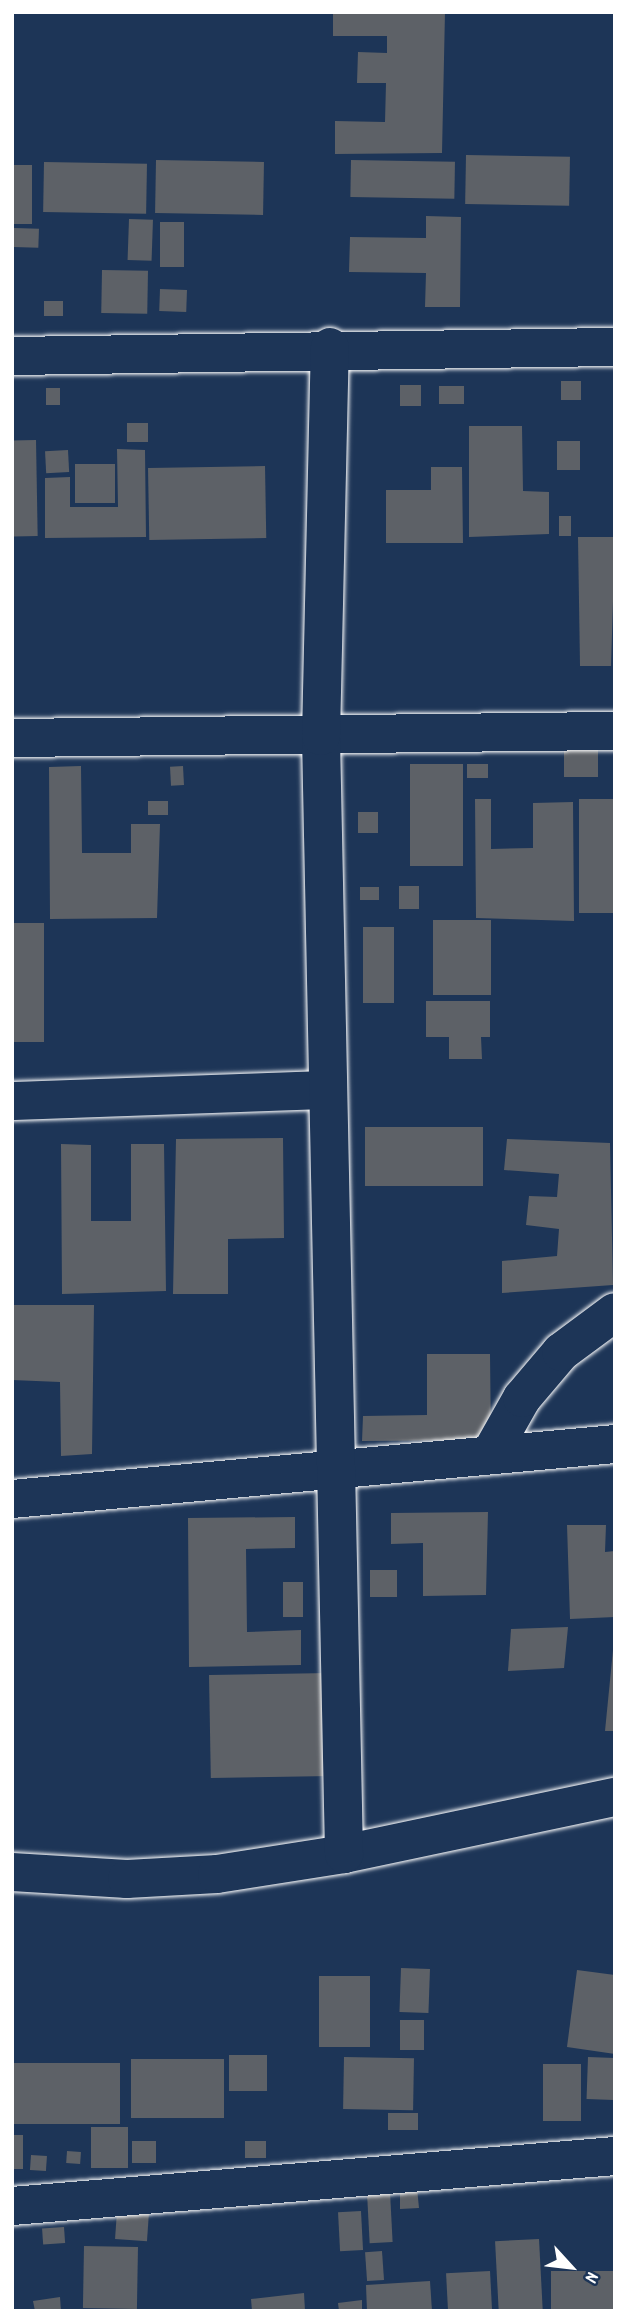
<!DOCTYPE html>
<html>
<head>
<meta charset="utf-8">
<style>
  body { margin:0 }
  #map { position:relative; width:627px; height:2323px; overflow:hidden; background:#1d3557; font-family:Dekko,sans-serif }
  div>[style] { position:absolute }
  .building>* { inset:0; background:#5d6167; transform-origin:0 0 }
  .roads { filter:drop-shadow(0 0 2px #fff) drop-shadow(0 0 2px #fff) }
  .street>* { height:38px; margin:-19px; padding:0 19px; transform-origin:19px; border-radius:19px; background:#1d3557 }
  span { translate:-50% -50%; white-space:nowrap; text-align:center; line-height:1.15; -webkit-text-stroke:5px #1d3557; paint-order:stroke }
  .frame { position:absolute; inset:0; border:14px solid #fff; pointer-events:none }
  .north { position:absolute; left:536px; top:2232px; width:70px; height:70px; -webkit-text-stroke:5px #1d3557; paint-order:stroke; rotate:117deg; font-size:19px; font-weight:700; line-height:28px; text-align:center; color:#fff }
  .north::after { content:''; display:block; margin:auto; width:24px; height:32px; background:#fff; clip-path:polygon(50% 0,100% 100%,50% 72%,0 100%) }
</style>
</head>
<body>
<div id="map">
  <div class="building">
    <div style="clip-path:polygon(333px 12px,445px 12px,442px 153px,335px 154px,335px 121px,385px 122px,386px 83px,357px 83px,358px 52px,387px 53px,387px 36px,333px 36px)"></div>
    <div style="left:466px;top:155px;width:104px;height:49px;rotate:1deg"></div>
    <div style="left:156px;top:160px;width:108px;height:53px;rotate:1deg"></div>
    <div style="left:351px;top:160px;width:104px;height:37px;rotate:1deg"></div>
    <div style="left:44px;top:162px;width:103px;height:50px;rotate:1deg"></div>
    <div style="left:12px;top:165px;width:20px;height:59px"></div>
    <div style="clip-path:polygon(426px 216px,461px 217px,460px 307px,425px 307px,426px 273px,349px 272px,350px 237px,426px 238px)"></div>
    <div style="left:129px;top:219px;width:24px;height:41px;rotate:2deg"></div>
    <div style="left:184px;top:222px;width:45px;height:24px;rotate:90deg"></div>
    <div style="left:14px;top:228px;width:25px;height:19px;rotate:2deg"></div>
    <div style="left:102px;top:270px;width:46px;height:43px;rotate:1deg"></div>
    <div style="left:160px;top:289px;width:27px;height:22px;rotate:2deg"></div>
    <div style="left:44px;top:301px;width:19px;height:15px"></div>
    <div style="left:581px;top:381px;width:19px;height:20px;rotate:90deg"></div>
    <div style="left:400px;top:385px;width:21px;height:21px"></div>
    <div style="left:439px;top:386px;width:25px;height:18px"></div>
    <div style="left:60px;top:388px;width:17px;height:14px;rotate:90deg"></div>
    <div style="left:127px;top:423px;width:21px;height:19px"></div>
    <div style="clip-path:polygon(469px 426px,522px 426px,523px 491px,549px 492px,549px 534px,469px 537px)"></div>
    <div style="left:36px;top:440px;width:96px;height:24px;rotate:89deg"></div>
    <div style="left:580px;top:441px;width:29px;height:23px;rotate:90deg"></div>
    <div style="clip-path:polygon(117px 449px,145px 450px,146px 537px,45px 538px,45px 478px,70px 477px,70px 507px,118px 507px)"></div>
    <div style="left:68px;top:450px;width:22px;height:23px;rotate:87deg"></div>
    <div style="left:75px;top:464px;width:40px;height:39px"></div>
    <div style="left:265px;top:466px;width:72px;height:117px;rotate:89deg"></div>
    <div style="clip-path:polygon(431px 467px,462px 467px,463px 543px,386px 543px,386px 490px,431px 490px)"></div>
    <div style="left:559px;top:516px;width:12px;height:20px"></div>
    <div style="clip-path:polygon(578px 537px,615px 537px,611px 666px,580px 666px)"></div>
    <div style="left:598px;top:746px;width:31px;height:34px;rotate:90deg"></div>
    <div style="left:410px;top:764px;width:53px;height:102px"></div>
    <div style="left:467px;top:764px;width:21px;height:14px"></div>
    <div style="clip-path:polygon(81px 766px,82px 853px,131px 853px,131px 824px,160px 824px,157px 918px,50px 919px,49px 767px)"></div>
    <div style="left:183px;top:766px;width:19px;height:13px;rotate:87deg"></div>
    <div style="clip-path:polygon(475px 799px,491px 799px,491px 849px,533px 848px,533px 803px,573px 802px,574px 921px,476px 918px)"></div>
    <div style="left:579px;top:799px;width:36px;height:114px"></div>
    <div style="left:148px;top:801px;width:20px;height:14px"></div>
    <div style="left:378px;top:812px;width:21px;height:20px;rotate:90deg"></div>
    <div style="left:399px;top:886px;width:20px;height:23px"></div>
    <div style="left:360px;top:887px;width:19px;height:13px"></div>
    <div style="left:491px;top:920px;width:75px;height:58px;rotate:90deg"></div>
    <div style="left:12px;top:923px;width:32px;height:119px"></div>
    <div style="left:363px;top:927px;width:31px;height:76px"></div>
    <div style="clip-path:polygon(426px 1001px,490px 1001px,490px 1037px,481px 1037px,482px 1059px,449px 1059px,449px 1037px,426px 1037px)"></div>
    <div style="left:483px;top:1127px;width:59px;height:118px;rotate:90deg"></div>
    <div style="clip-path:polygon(283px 1138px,284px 1238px,228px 1239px,228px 1294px,173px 1294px,176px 1139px)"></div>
    <div style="clip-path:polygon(507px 1139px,610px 1143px,613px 1285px,502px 1293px,502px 1261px,557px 1256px,559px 1229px,526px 1225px,529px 1196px,557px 1197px,559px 1174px,504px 1170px)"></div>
    <div style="clip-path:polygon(61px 1144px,91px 1145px,91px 1221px,131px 1221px,131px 1144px,164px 1144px,166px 1291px,62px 1294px)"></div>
    <div style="clip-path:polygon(12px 1305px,94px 1305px,92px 1454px,61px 1456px,60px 1382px,12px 1380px)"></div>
    <div style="clip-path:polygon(427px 1354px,490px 1354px,491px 1440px,362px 1441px,363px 1416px,427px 1415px)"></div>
    <div style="clip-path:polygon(488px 1512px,486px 1595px,423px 1596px,423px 1543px,391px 1544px,391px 1513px)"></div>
    <div style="clip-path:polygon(295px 1517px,295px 1548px,246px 1549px,247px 1632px,301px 1630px,301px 1665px,189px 1667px,188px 1518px)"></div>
    <div style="clip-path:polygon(567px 1525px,606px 1525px,605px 1552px,615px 1551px,615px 1617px,570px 1619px)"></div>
    <div style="left:397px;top:1570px;width:27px;height:27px;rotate:90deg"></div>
    <div style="left:283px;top:1582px;width:20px;height:35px"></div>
    <div style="clip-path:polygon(568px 1627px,564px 1668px,508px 1671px,511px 1629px)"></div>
    <div style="clip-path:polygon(613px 1650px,615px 1731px,605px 1731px)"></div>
    <div style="left:330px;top:1673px;width:103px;height:121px;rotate:89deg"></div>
    <div style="left:401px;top:1968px;width:29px;height:44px;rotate:2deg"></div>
    <div style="clip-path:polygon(577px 1970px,615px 1975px,615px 2054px,567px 2047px)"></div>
    <div style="left:319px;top:1976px;width:51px;height:71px"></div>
    <div style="left:400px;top:2020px;width:24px;height:30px"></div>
    <div style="left:229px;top:2055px;width:38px;height:36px"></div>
    <div style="left:344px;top:2057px;width:70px;height:52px;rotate:1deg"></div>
    <div style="left:588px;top:2057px;width:27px;height:42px;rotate:2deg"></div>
    <div style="left:131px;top:2059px;width:93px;height:59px"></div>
    <div style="left:12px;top:2063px;width:108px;height:61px"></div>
    <div style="left:543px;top:2064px;width:38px;height:57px"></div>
    <div style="left:388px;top:2113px;width:30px;height:17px"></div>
    <div style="left:91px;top:2127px;width:37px;height:41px"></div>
    <div style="left:12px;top:2135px;width:11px;height:34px"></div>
    <div style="left:132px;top:2141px;width:24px;height:22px"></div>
    <div style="left:245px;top:2141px;width:21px;height:17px"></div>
    <div style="left:67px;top:2151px;width:14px;height:12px;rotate:4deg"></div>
    <div style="left:31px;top:2155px;width:16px;height:15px;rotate:4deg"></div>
    <div style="clip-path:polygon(417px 2188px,419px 2208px,400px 2209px,400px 2190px)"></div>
    <div style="left:390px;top:2192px;width:50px;height:23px;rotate:87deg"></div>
    <div style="left:117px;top:2211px;width:32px;height:28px;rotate:4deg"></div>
    <div style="left:361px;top:2211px;width:39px;height:23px;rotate:87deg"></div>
    <div style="left:64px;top:2227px;width:16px;height:22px;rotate:86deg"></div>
    <div style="left:539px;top:2239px;width:72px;height:44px;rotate:87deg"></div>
    <div style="left:84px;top:2246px;width:54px;height:62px;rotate:1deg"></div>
    <div style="left:382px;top:2251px;width:29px;height:17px;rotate:86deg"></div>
    <div style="left:490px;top:2271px;width:40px;height:44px;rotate:87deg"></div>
    <div style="left:615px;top:2271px;width:40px;height:64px;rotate:90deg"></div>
    <div style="clip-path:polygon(430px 2281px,432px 2311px,367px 2311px,366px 2285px)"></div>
    <div style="clip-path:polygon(304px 2293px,305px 2311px,252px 2311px,251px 2299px)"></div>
    <div style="clip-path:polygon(60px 2297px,61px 2311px,35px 2311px,33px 2301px)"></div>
    <div style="clip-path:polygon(362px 2300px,362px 2311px,339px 2311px,338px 2303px)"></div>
  </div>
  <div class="roads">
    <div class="street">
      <div style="left:12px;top:356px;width:603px;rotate:-0.86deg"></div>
      <div style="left:12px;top:738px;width:603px;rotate:-0.67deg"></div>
      <div style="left:12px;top:1101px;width:315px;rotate:-2deg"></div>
      <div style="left:492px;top:1451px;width:61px;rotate:-60.5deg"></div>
      <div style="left:522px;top:1398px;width:60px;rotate:-49.7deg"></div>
      <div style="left:561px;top:1352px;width:67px;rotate:-36.5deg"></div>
      <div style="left:12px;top:1499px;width:606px;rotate:-5.21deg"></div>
      <div style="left:344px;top:1854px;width:277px;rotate:-11.9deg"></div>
      <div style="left:12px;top:1872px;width:115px;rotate:3.5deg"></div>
      <div style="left:127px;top:1879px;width:90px;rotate:-3.2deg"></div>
      <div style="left:217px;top:1874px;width:129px;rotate:-8.9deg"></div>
      <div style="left:344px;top:1854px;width:1118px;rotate:-91.18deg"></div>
      <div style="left:321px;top:736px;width:389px;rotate:-88.7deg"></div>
      <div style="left:12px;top:2206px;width:605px;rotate:-4.74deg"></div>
    </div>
  </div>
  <div class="frame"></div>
  <div class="north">N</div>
</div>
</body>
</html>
